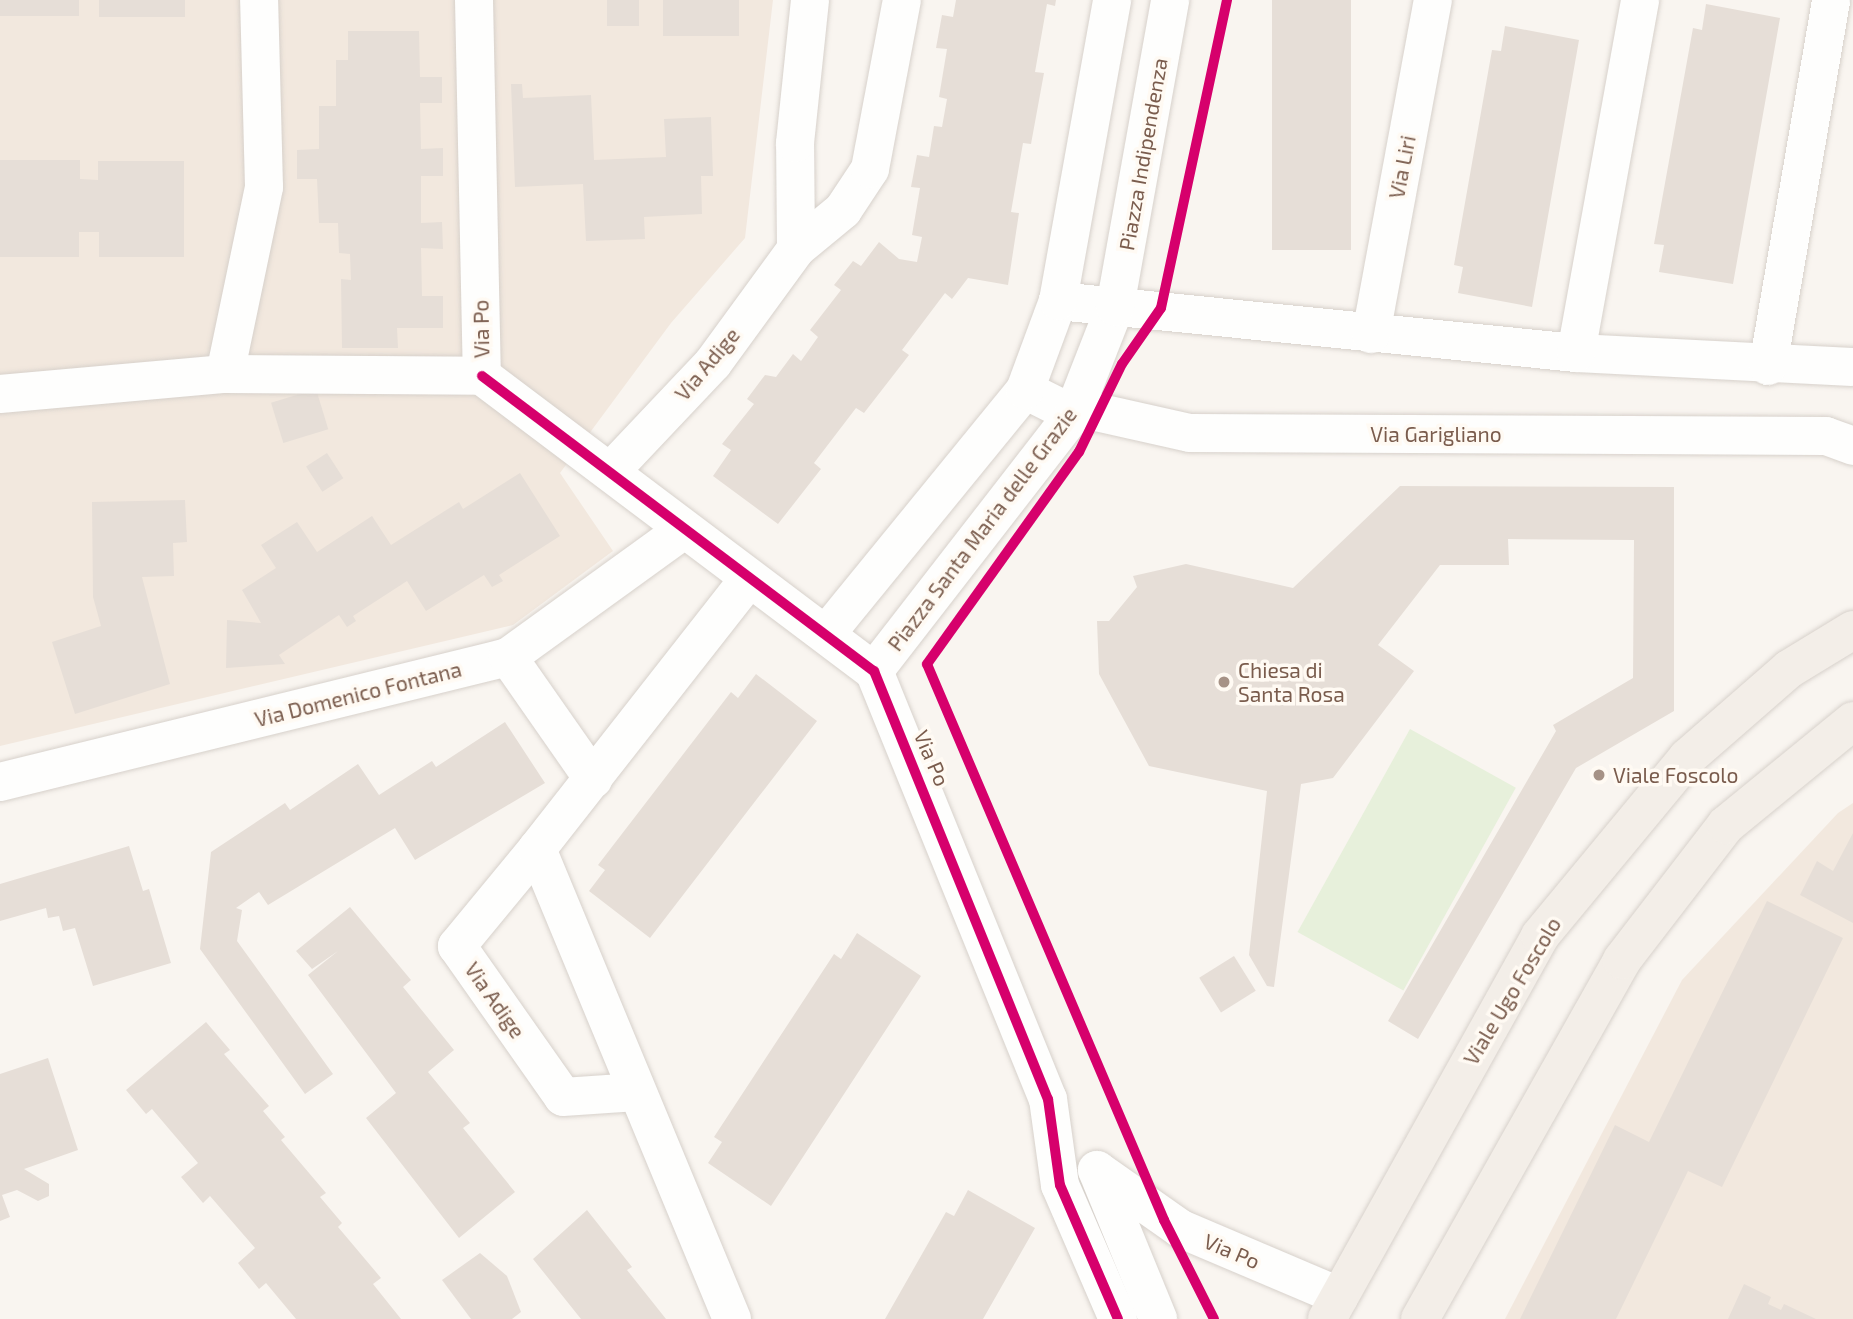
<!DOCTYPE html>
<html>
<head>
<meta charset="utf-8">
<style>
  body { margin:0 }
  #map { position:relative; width:1853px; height:1319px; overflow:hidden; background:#f9f5f0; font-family:"Exo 2",sans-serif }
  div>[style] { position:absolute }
  .residential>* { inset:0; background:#f2e8de }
  .green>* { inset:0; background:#e7f0db; transform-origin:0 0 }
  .building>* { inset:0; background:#e6ded7; transform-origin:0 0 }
  .roads { filter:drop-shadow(0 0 2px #d7d1cb) drop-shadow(0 0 2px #d7d1cb) }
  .minor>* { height:38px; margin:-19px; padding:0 19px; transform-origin:19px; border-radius:19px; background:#fefefd }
  .primary>* { height:38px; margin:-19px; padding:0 19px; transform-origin:19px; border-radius:19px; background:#f3eee8 }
  .cycleway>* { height:10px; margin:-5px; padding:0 5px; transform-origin:5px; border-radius:5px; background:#d6006c }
  .dots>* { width:19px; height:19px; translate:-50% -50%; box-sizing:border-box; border:4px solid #fffaf3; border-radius:50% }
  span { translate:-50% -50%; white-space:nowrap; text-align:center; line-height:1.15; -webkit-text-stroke:7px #fffaf3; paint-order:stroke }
  .street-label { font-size:21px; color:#7a5c4d }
  .poi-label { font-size:21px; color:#7a5c4d }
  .left { translate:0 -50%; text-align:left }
</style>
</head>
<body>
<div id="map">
  <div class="residential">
    <div style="clip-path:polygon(0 0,773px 0,745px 238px,671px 323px,560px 473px,613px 551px,513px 625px,0 746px)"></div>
    <div style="clip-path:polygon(1853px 803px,1853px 1319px,1505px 1319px,1682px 980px,1838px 813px)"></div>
  </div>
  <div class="green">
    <div style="left:1410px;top:729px;width:121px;height:232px;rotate:29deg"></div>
  </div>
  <div class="building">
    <div style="left:0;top:0;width:79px;height:16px"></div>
    <div style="left:99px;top:0;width:86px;height:17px"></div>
    <div style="left:607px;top:0;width:32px;height:26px"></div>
    <div style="left:663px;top:0;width:76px;height:36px"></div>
    <div style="clip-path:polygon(956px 0,1056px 0,1055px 6px,1047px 4px,1035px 72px,1044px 73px,1031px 144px,1023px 143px,1011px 212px,1019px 213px,1008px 285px,968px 278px,952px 299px,945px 293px,902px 350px,909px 355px,864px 413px,856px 408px,814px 463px,821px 469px,778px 524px,713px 476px,731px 450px,722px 444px,754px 404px,747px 399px,765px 375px,776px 377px,793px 354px,801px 361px,818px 337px,810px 330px,841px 290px,834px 285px,853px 261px,861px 266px,879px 242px,899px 259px,917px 262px,922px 237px,912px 235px,920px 188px,911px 187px,917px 155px,929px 157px,934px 126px,942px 127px,947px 99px,939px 97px,947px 49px,936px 48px,942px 15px,953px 17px)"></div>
    <div style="left:1272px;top:0;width:79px;height:250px"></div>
    <div style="clip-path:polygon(1706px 4px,1780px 18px,1733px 284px,1659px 272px,1664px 245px,1654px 244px,1693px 28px,1702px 30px)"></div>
    <div style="clip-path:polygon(1505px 26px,1579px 40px,1532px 307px,1458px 293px,1463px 267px,1454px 265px,1492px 50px,1501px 51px)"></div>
    <div style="clip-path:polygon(348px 31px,419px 31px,420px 77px,442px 77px,442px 103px,420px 103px,421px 149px,443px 148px,443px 176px,421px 176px,421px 223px,442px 222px,443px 249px,421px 248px,422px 296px,443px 296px,443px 328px,397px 328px,398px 348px,342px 348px,341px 279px,351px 280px,350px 254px,339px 253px,338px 223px,319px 223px,317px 179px,297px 179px,297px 150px,319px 149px,319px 106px,336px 106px,336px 60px,348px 60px)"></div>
    <div style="clip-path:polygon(511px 84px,522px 84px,523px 98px,591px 95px,594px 160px,666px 157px,664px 119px,711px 117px,713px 176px,701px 176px,702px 214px,644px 217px,645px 239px,586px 241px,583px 184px,515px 187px)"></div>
    <div style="clip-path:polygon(0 160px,80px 160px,80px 179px,98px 180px,98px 161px,184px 161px,184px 257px,99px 257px,99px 232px,79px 232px,79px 257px,0 257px)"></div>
    <div style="left:316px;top:389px;width:42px;height:47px;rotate:73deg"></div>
    <div style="left:327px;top:453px;width:30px;height:25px;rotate:57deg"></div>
    <div style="clip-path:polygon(520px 473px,560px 536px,499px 575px,503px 581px,492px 587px,484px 575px,426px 611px,407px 581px,353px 616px,356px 621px,347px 627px,339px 615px,279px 655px,285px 664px,226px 668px,227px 620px,261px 623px,242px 590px,276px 568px,261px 545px,297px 522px,317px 552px,372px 516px,391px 545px,459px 502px,463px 509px)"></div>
    <div style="clip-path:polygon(1400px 486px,1674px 487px,1674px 711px,1576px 768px,1418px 1039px,1388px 1021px,1556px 731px,1553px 725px,1633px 678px,1634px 540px,1508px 539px,1509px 565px,1440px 565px,1378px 645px,1414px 671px,1333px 778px,1301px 784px,1274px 987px,1267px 986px,1249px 955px,1267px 791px,1149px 766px,1099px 674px,1097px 621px,1109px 621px,1137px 587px,1133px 576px,1186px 564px,1293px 588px)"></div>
    <div style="clip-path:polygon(185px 500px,187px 542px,173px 543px,174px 576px,142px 577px,170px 684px,75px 714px,52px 642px,101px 626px,93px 597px,92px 502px)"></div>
    <div style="clip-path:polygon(756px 674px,817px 721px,650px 938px,589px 891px,605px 870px,598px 865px,731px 692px,738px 698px)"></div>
    <div style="clip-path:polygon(505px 722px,545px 783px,415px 860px,395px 828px,268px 905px,259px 892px,236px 908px,242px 910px,237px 941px,333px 1074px,305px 1094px,200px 949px,211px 852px,285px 803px,290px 810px,358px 764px,379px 795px,432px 761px,436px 767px)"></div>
    <div style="clip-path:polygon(1853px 833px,1853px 923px,1800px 895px,1817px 861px,1833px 871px)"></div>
    <div style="clip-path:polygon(129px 846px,143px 891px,149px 889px,171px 963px,93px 986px,75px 928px,63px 931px,59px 916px,48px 918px,46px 908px,0 921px,0 884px)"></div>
    <div style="clip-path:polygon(1767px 901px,1843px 938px,1722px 1187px,1688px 1171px,1616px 1319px,1520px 1319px,1615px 1125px,1649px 1142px)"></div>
    <div style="clip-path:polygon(350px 907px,411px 980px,403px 987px,454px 1050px,428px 1072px,470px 1123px,463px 1128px,515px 1192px,459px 1238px,366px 1118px,396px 1093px,308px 975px,338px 951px,312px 969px,296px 951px)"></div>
    <div style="clip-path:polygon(857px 933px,921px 976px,771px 1206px,708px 1163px,722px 1142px,714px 1137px,834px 954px,841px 959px)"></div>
    <div style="left:1234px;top:956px;width:41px;height:41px;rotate:58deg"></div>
    <div style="clip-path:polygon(206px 1022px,230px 1050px,224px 1054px,269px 1106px,263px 1111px,285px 1137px,281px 1140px,326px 1193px,320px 1197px,342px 1223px,338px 1227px,381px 1278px,373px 1284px,401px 1319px,296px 1319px,266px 1283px,259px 1289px,238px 1263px,255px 1248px,210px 1196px,203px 1203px,181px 1177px,198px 1163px,152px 1109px,146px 1114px,126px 1090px)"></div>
    <div style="clip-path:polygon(48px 1058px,78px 1150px,24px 1169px,49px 1184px,49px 1196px,38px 1201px,17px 1190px,2px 1195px,10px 1217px,0 1221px,0 1074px)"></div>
    <div style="clip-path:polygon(968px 1190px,1035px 1228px,983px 1319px,885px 1319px,946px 1212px,954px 1216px)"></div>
    <div style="clip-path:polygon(587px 1210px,632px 1267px,627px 1270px,666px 1319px,581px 1319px,533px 1259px)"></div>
    <div style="clip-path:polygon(480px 1253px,507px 1276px,521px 1312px,512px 1319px,471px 1319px,442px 1280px)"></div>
    <div style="clip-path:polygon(1744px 1284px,1771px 1297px,1768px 1304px,1781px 1310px,1784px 1304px,1816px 1319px,1728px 1319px)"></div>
  </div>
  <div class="roads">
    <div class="minor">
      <div style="left:474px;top:0;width:376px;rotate:88.8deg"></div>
      <div style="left:796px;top:249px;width:61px;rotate:-39.7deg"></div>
      <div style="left:843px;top:210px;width:49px;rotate:-56.6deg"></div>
      <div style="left:870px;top:169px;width:172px;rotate:-79.3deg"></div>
      <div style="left:1058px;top:301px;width:521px;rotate:5.73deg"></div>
      <div style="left:1576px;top:353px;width:277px;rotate:2.9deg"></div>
      <div style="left:1371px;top:334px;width:340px;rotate:-79.5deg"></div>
      <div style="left:1576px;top:353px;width:359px;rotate:-79.7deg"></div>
      <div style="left:1768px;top:366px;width:371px;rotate:-80.2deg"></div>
      <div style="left:225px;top:374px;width:191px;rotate:-78.2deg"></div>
      <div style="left:264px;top:187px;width:187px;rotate:-91.5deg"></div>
      <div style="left:482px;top:376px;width:491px;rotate:37deg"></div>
      <div style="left:874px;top:671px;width:462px;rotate:67.9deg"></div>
      <div style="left:1048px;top:1099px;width:87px;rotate:82.1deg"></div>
      <div style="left:1060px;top:1185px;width:146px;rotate:66.6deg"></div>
      <div style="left:1025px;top:390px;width:54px;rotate:26.6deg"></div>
      <div style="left:1073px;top:414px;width:23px;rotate:-5deg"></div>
      <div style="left:1096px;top:412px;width:96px;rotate:12.6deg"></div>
      <div style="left:1190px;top:433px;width:636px;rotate:0.27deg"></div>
      <div style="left:1826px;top:436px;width:29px;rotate:20deg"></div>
      <div style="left:0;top:394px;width:226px;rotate:-5.1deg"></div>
      <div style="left:225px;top:374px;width:257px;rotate:0.4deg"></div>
      <div style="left:610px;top:472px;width:150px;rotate:-46.6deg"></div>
      <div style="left:713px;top:363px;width:141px;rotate:-53.9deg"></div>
      <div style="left:796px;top:249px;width:106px;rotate:-90.5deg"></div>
      <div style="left:795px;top:143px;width:144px;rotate:-84deg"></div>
      <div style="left:826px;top:634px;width:315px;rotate:-50.8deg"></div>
      <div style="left:1025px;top:390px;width:95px;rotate:-69.7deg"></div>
      <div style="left:1058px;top:301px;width:306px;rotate:-79.8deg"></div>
      <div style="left:508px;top:657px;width:149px;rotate:55.1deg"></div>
      <div style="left:874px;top:671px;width:325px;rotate:-52.2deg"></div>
      <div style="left:1073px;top:414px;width:115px;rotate:-68.6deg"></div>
      <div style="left:1115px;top:307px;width:312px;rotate:-79.8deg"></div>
      <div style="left:0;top:782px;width:523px;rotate:-13.82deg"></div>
      <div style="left:508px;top:657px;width:215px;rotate:-35.9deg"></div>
      <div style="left:537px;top:849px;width:126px;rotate:129.5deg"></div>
      <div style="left:457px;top:946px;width:184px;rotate:54.9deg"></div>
      <div style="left:563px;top:1097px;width:74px;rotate:-3.9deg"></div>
      <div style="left:1097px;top:1170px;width:103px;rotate:35.1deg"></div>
      <div style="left:1181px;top:1229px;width:172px;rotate:23deg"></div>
      <div style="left:1097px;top:1170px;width:161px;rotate:67.7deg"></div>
      <div style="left:732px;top:1319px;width:509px;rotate:-112.53deg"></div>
      <div style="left:537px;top:849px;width:343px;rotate:-51.9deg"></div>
    </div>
    <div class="primary">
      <div style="left:1327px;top:1319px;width:438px;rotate:-60.9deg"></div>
      <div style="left:1540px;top:936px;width:231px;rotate:-50.4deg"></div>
      <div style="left:1687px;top:758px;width:135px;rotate:-41.1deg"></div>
      <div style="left:1789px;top:669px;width:75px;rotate:-31.4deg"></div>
      <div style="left:1420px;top:1319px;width:412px;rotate:-60.6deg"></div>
      <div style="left:1622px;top:960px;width:170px;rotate:-52.4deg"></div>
      <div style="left:1726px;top:825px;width:164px;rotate:-39.3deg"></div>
    </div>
  </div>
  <div class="cycleway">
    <div style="left:482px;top:376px;width:491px;rotate:37deg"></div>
    <div style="left:874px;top:671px;width:462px;rotate:67.9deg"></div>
    <div style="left:1048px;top:1099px;width:87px;rotate:82.1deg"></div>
    <div style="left:1060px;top:1185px;width:146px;rotate:66.6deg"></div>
    <div style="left:1214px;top:1319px;width:111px;rotate:-116.8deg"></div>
    <div style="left:1164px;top:1220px;width:604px;rotate:-113.09deg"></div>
    <div style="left:927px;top:664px;width:261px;rotate:-54.4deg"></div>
    <div style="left:1079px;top:452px;width:98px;rotate:-64deg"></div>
    <div style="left:1122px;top:364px;width:68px;rotate:-55.1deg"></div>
    <div style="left:1161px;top:308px;width:315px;rotate:-77.9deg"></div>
  </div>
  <div class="dots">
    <div style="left:1224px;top:682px;background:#a69286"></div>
    <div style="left:1599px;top:775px;background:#a69286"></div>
  </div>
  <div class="street-label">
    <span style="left:1143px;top:154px;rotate:-80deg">Piazza Indipendenza</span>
    <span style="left:1402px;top:167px;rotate:-79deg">Via Liri</span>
    <span style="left:481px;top:329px;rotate:-91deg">Via Po</span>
    <span style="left:707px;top:364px;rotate:-50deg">Via Adige</span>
    <span style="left:1436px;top:434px">Via Garigliano</span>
    <span style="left:982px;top:529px;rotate:-53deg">Piazza Santa Maria delle Grazie</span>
    <span style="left:358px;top:694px;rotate:-14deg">Via Domenico Fontana</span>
    <span style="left:932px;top:758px;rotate:67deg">Via Po</span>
    <span style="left:1512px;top:991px;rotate:-59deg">Viale Ugo Foscolo</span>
    <span style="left:495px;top:1000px;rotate:55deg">Via Adige</span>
    <span style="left:1232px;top:1251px;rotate:23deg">Via Po</span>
  </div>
  <div class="poi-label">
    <span class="left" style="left:1238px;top:682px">Chiesa di<br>Santa Rosa</span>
    <span class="left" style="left:1613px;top:775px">Viale Foscolo</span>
  </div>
</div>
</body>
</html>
